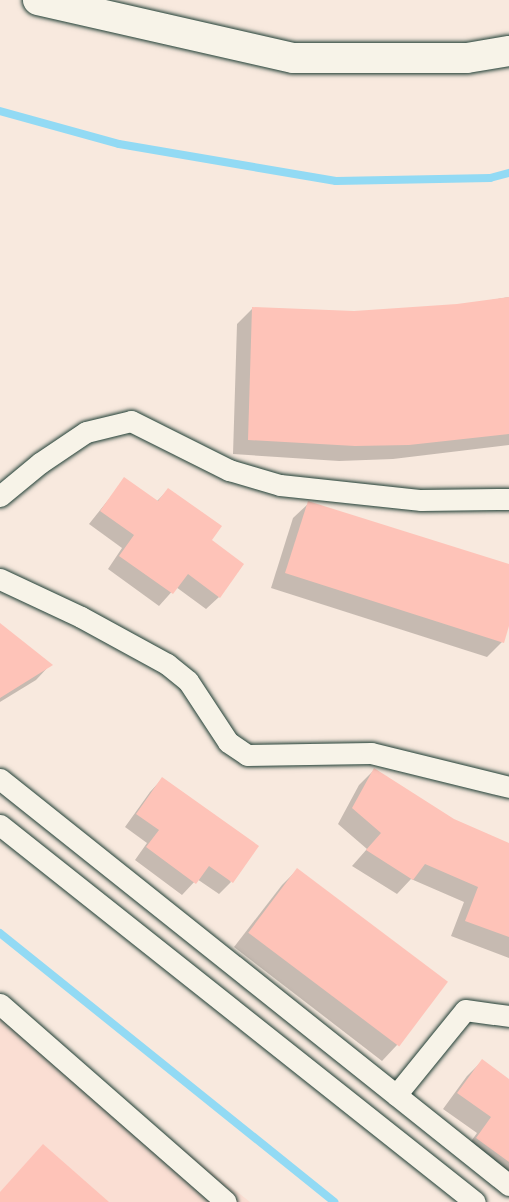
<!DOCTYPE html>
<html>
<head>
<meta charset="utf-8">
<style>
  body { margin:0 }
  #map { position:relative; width:509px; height:1202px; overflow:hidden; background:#f8e9de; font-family:Mali,sans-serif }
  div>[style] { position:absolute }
  .built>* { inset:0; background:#faded3 }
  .shadow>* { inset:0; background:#0003 }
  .stream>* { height:8px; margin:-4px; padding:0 4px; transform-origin:4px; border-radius:4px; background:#92daf4 }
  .building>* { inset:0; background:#fec3b8; transform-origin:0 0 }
  .roads { filter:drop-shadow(0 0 2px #1f3d34) drop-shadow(0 0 2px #1f3d34) }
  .street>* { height:21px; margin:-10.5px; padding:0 10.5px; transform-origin:10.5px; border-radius:10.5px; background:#f7f3e8 }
  .secondary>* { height:30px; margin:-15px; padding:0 15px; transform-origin:15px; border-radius:15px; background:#f7f3e8 }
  span { translate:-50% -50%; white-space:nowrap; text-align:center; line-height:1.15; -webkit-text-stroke:4.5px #f7f3e8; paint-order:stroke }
</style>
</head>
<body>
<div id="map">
  <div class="built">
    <div style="clip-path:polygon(0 1003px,250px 1202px,0 1202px)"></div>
  </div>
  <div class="shadow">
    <div style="clip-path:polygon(509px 297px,509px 445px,393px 459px,339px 461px,233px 454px,237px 324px,252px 309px,354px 313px,457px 306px)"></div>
    <div style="clip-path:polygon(125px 479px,156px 502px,168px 490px,210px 541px,219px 597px,206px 609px,176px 587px,159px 606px,108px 569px,122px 548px,89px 524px)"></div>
    <div style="clip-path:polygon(309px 503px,509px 566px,509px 621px,502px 642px,487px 657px,271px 588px,293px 518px)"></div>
    <div style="clip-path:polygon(0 625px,50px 665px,36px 680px,0 702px)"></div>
    <div style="clip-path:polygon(374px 770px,453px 820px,509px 845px,509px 958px,451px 936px,464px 902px,411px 879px,397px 894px,352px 866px,367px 849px,338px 824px,359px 785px)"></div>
    <div style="clip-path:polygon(162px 779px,231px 882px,219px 894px,197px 879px,182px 895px,135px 860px,147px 843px,125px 827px,150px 792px)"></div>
    <div style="clip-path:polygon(297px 870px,445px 983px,397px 1045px,382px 1061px,234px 947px,282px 885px)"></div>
    <div style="clip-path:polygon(482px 1061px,509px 1080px,509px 1188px,462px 1154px,477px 1133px,443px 1109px,467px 1076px)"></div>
  </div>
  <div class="stream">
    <div style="left:0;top:111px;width:123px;rotate:15.5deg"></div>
    <div style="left:119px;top:144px;width:220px;rotate:9.7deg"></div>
    <div style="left:336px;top:181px;width:154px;rotate:-1.1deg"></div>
    <div style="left:490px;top:178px;width:20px;rotate:-15deg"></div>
    <div style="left:0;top:933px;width:429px;rotate:38.8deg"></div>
  </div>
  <div class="building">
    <div style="clip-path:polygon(509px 297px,509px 434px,409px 445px,355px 446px,248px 440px,252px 307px,354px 311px,457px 304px)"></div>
    <div style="clip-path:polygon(124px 477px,158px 501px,168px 488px,222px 526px,212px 540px,244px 564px,220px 598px,188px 574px,173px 594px,119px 556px,134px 535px,100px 511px)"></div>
    <div style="clip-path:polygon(308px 501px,509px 564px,509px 626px,504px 643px,285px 573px)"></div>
    <div style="clip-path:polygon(0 623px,53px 665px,0 698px)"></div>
    <div style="clip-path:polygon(374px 768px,454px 819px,509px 843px,509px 937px,465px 921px,478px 887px,425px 864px,413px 880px,366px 850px,381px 833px,352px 808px)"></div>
    <div style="clip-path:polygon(162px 777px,259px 846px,233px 883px,209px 866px,196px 884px,146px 847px,159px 830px,136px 814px)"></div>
    <div style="left:297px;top:868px;width:189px;height:81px;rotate:37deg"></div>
    <div style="clip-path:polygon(482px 1059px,509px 1079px,509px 1162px,476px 1138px,491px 1117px,457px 1093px)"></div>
    <div style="clip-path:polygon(43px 1144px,109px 1202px,0 1202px,0 1192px)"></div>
  </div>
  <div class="roads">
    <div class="street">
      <div style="left:0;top:496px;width:52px;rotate:-39.5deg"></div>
      <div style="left:40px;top:463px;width:55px;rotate:-34deg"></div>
      <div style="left:86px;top:432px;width:46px;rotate:-13.7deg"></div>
      <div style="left:131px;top:421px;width:110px;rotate:26.6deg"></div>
      <div style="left:229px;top:470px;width:53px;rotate:16.4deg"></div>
      <div style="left:280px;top:485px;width:142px;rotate:6.1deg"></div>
      <div style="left:421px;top:500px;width:88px;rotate:-0.7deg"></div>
      <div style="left:0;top:579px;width:89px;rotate:25.1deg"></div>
      <div style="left:81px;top:617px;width:98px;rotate:28.7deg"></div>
      <div style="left:167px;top:664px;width:27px;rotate:39deg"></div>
      <div style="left:188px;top:681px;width:73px;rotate:56.7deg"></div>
      <div style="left:228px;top:742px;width:23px;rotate:34deg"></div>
      <div style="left:247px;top:755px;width:124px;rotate:-0.9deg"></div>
      <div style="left:371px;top:753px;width:142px;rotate:13.8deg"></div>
      <div style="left:0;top:779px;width:651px;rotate:38.58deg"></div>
      <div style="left:0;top:825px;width:606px;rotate:38.44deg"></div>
      <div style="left:0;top:1004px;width:300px;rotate:41.2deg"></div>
      <div style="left:396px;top:1095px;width:109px;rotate:-50.9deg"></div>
      <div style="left:465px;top:1010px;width:44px;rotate:7.8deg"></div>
    </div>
    <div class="secondary">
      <div style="left:38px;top:0;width:262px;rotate:12.8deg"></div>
      <div style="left:293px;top:58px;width:174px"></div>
      <div style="left:467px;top:58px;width:43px;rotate:-9.5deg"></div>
    </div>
  </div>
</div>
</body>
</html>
